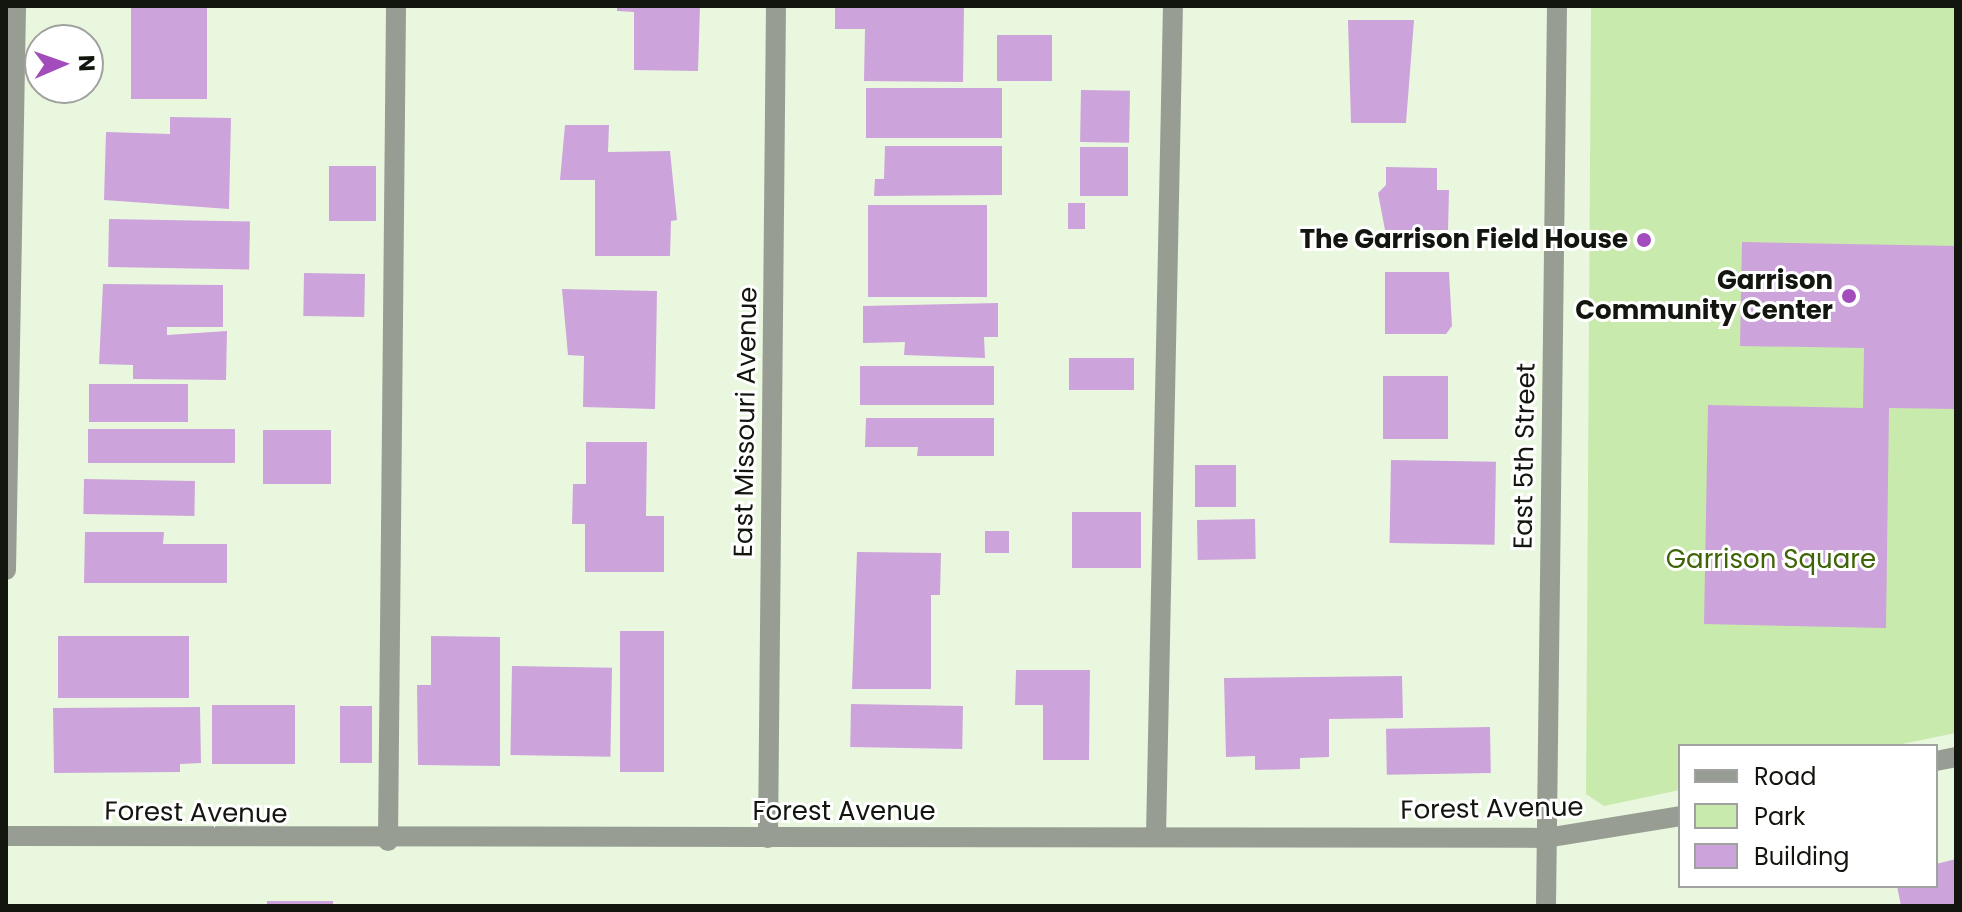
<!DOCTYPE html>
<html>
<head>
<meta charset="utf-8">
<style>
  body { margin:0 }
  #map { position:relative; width:1962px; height:912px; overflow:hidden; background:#eaf7df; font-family:Poppins,sans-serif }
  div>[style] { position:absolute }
  .green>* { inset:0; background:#c9eaad }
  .building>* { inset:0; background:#cda3db; transform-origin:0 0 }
  .minor>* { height:20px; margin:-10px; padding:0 10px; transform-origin:10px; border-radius:10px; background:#989d93 }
  .dots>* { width:22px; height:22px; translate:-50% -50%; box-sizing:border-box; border:4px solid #fff; border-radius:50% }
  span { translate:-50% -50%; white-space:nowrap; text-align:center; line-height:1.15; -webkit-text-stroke:6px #fff; paint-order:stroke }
  .poi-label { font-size:26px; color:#12160e; font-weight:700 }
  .right { translate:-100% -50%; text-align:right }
  .street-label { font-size:26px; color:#12160e }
  .park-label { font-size:26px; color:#3e6407 }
  .frame { position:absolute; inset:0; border:8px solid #12160e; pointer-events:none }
  .legend { position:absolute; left:1678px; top:744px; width:260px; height:144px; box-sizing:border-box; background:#fff; border:2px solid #a0a29f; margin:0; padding:10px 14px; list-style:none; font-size:24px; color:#12160e }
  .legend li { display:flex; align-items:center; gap:16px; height:40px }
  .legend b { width:40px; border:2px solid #a0a29f }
  .north { position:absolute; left:24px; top:24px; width:80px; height:80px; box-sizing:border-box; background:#fff; border:2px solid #a0a29f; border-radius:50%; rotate:88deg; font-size:22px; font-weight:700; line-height:32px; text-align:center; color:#12160e }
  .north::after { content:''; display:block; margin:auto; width:28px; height:36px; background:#a24dbb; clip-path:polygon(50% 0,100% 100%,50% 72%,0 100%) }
</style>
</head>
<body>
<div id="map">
  <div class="green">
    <div style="clip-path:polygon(1591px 6px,1956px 6px,1956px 733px,1892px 746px,1680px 746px,1680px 790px,1604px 806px,1586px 794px)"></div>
  </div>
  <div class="building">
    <div style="left:131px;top:6px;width:76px;height:93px"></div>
    <div style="clip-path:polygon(617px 6px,700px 6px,698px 71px,634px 70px,634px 12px,617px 11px)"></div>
    <div style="clip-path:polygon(835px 6px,964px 6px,963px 82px,864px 81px,865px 29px,835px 29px)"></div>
    <div style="clip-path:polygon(1348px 20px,1414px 20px,1406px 123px,1351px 123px)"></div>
    <div style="left:997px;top:35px;width:55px;height:46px"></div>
    <div style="left:866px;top:88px;width:136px;height:50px"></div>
    <div style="left:1081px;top:90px;width:49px;height:52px;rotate:1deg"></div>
    <div style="clip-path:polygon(170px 117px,231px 118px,229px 209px,104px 200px,106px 132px,170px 134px)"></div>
    <div style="clip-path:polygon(565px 125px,609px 125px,608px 152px,670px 151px,677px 220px,671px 221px,670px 256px,595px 256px,595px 180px,560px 180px)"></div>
    <div style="clip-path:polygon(885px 146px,1002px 146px,1002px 195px,874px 196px,875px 179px,884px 179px)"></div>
    <div style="left:1080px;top:147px;width:48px;height:49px"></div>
    <div style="left:329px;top:166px;width:47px;height:55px"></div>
    <div style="clip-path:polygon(1386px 167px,1437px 168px,1437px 190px,1449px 190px,1448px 230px,1385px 230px,1378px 193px,1386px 185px)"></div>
    <div style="left:1068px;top:203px;width:17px;height:26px"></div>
    <div style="left:868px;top:205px;width:119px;height:92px"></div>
    <div style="left:109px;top:219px;width:141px;height:48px;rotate:1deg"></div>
    <div style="clip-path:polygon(1742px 242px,1956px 246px,1956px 409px,1889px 408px,1886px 628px,1704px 624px,1708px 405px,1863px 408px,1864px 348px,1740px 346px)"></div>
    <div style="clip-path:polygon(1385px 272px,1449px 272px,1452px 326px,1446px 334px,1385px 334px)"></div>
    <div style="left:365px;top:274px;width:43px;height:61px;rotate:91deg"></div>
    <div style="clip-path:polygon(103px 284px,223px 285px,223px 327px,167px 327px,167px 335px,227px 331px,226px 380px,133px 379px,133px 365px,99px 364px)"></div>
    <div style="clip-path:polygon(562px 289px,657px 291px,655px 409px,583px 407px,584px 356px,568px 355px)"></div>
    <div style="clip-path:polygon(998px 303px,998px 337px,984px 337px,985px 358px,904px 355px,905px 342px,863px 343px,863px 306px)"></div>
    <div style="left:1069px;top:358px;width:65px;height:32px"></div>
    <div style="left:860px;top:366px;width:134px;height:39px"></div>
    <div style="left:1383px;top:376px;width:65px;height:63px"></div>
    <div style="left:89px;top:384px;width:99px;height:38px"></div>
    <div style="clip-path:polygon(866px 418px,994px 418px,994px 456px,917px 456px,918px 447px,865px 447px)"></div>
    <div style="left:235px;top:429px;width:34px;height:147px;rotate:90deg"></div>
    <div style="left:263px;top:430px;width:68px;height:54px"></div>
    <div style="clip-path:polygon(586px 442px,647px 442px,646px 516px,664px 516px,664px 572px,585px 572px,585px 524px,572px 524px,573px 484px,586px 484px)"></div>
    <div style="left:1391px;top:460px;width:105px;height:83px;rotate:1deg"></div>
    <div style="left:1195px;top:465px;width:41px;height:42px"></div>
    <div style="left:84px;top:479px;width:111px;height:35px;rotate:1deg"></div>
    <div style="left:1072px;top:512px;width:69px;height:56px"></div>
    <div style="left:1255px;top:519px;width:40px;height:58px;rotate:89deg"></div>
    <div style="left:985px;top:531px;width:24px;height:22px"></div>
    <div style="clip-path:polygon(85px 532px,164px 532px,163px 544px,227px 544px,227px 583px,84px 583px)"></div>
    <div style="clip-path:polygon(857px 552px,941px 553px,940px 595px,931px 595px,931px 689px,852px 689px)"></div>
    <div style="left:664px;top:631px;width:141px;height:44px;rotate:90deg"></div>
    <div style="left:58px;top:636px;width:131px;height:62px"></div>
    <div style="clip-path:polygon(431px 636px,500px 637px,500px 766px,418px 765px,417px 685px,431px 685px)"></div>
    <div style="left:512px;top:666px;width:100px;height:89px;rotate:1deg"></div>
    <div style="clip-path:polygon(1016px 670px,1090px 670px,1089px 760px,1043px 760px,1043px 705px,1015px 705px)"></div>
    <div style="clip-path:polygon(1402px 676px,1403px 718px,1329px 719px,1329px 757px,1300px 758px,1300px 769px,1255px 770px,1255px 756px,1226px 757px,1224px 678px)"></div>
    <div style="left:851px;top:704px;width:112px;height:43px;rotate:1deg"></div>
    <div style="left:212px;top:705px;width:83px;height:59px"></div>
    <div style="left:340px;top:706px;width:32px;height:57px"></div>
    <div style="clip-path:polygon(200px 707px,201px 763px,180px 764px,180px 772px,54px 773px,53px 708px)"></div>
    <div style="left:1490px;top:727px;width:46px;height:104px;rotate:89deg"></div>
    <div style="clip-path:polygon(1956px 859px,1956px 906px,1901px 906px,1897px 886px,1936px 886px,1936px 864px)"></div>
    <div style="left:267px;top:901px;width:66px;height:5px"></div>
  </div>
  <div class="minor">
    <div style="left:6px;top:570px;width:564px;rotate:-88.98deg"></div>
    <div style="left:1936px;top:761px;width:20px;rotate:-11deg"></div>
    <div style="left:6px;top:836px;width:1540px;rotate:0.07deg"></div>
    <div style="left:1546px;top:838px;width:136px;rotate:-9.3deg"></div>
    <div style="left:1156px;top:836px;width:830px;rotate:-88.83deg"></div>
    <div style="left:768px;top:838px;width:832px;rotate:-89.45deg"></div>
    <div style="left:388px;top:841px;width:835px;rotate:-89.45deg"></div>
    <div style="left:1546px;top:906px;width:900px;rotate:-89.3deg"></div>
  </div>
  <div class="dots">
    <div style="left:1644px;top:240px;background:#a24dbb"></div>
    <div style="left:1849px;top:296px;background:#a24dbb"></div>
  </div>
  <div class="poi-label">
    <span class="right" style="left:1628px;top:240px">The Garrison Field House</span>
    <span class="right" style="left:1833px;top:296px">Garrison<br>Community Center</span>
  </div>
  <div class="street-label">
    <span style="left:746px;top:422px;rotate:-89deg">East Missouri Avenue</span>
    <span style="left:1525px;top:456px;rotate:-89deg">East 5th Street</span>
    <span style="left:1492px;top:809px;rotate:-1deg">Forest Avenue</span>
    <span style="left:844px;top:812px">Forest Avenue</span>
    <span style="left:196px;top:813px;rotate:1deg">Forest Avenue</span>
  </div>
  <div class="park-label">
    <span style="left:1771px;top:560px">Garrison Square</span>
  </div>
  <div class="frame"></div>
  <ul class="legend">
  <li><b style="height:10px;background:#989d93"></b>Road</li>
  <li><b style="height:22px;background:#c9eaad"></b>Park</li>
  <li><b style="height:22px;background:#cda3db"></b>Building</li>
  </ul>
  <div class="north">N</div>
</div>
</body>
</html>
